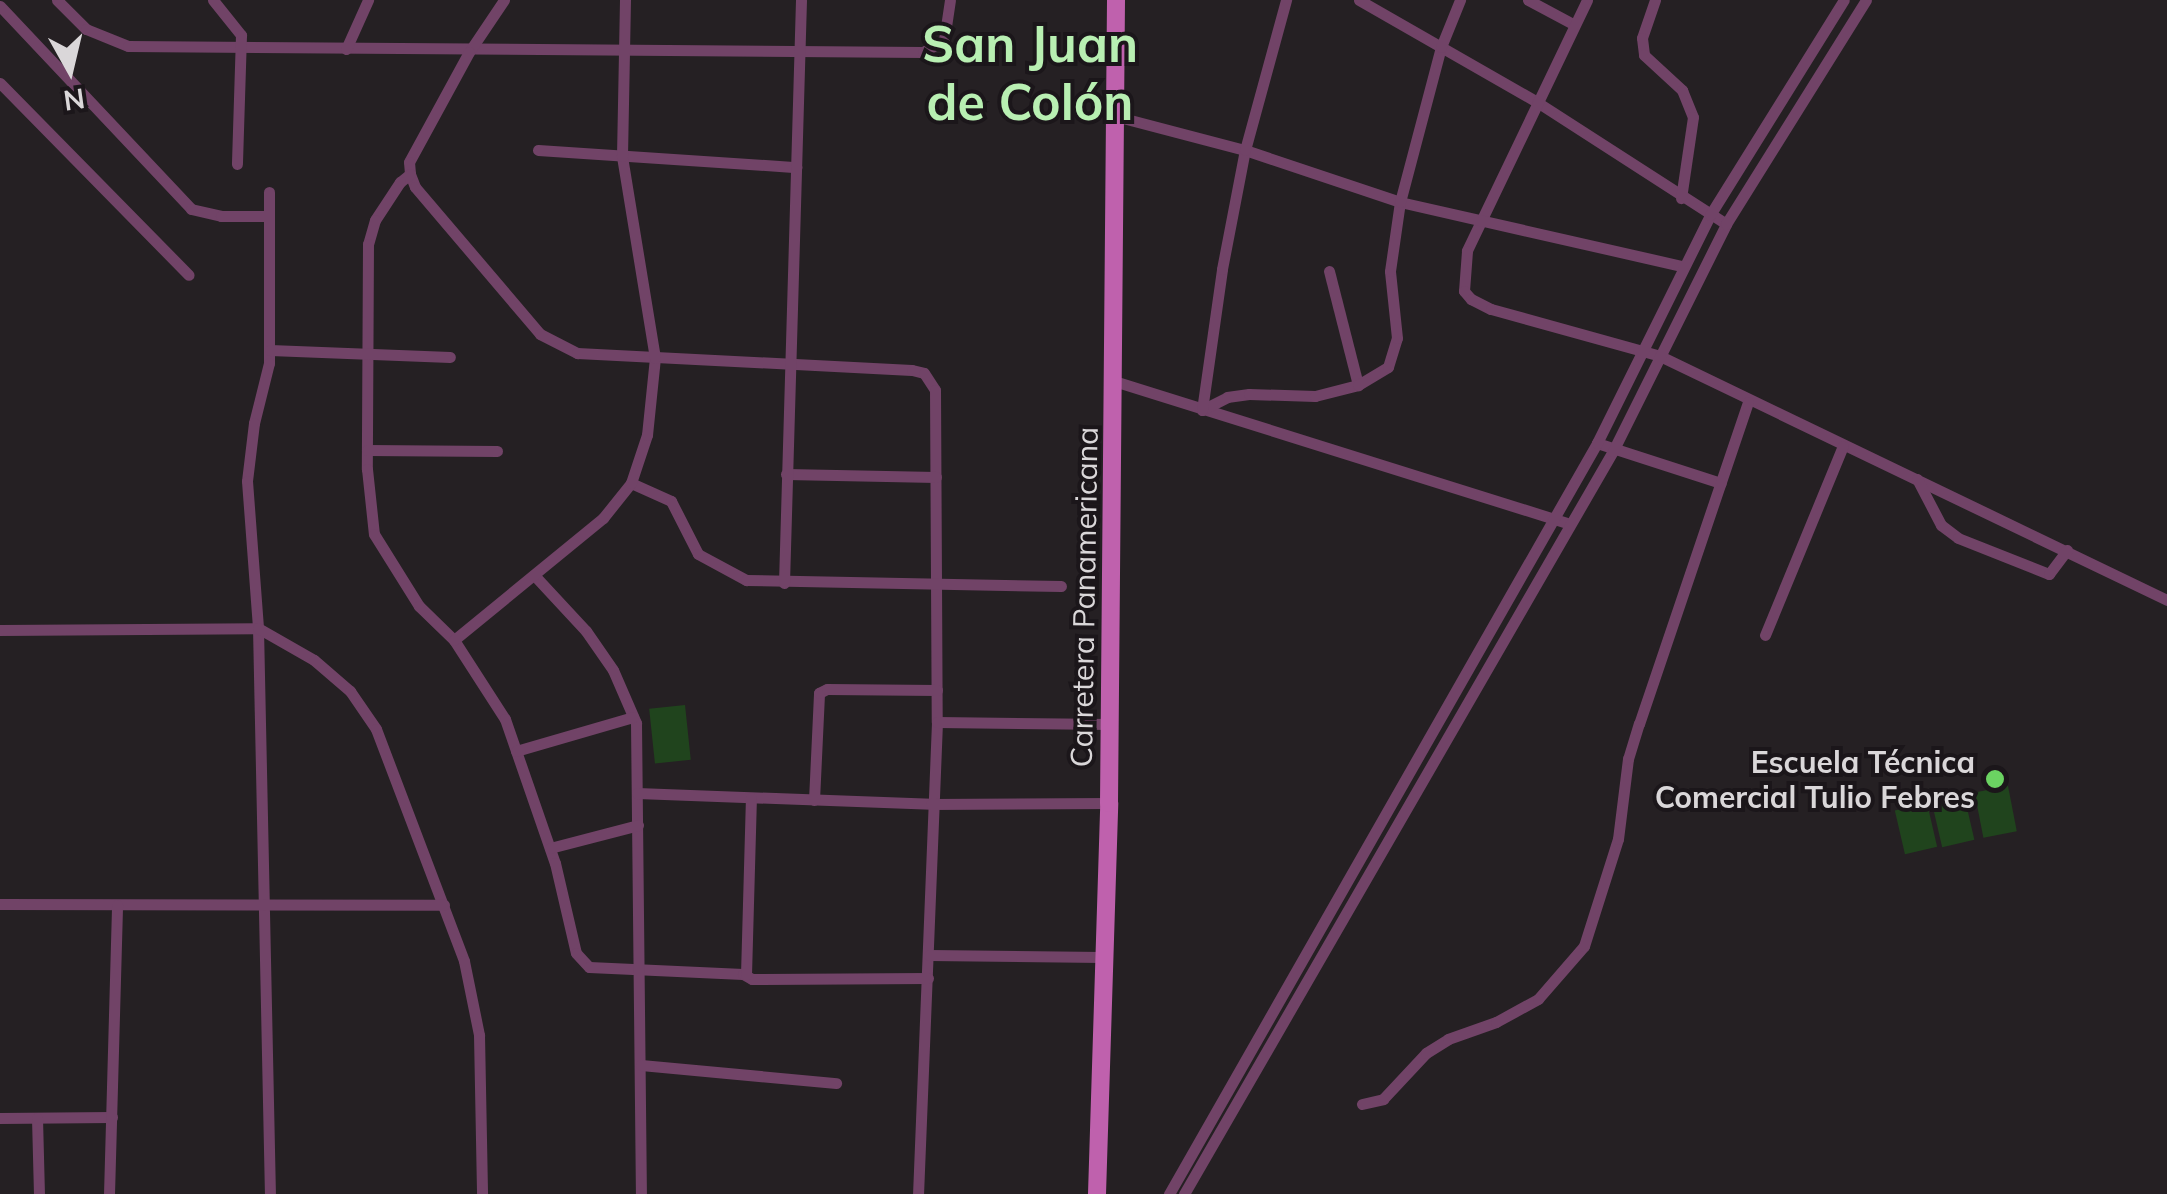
<!DOCTYPE html>
<html>
<head>
<meta charset="utf-8">
<style>
  body { margin:0 }
  #map { position:relative; width:2167px; height:1194px; overflow:hidden; background:#252023; font-family:Mulish,sans-serif }
  div>[style] { position:absolute }
  .green>* { inset:0; background:#20441d; transform-origin:0 0 }
  .street>* { height:11px; margin:-5.5px; padding:0 5.5px; transform-origin:5.5px; border-radius:5.5px; background:#714367 }
  .primary>* { height:18px; margin:-9px; padding:0 9px; transform-origin:9px; border-radius:9px; background:#bf61ad }
  .dots>* { width:28px; height:28px; translate:-50% -50%; box-sizing:border-box; border:5px solid #1b161a; border-radius:50% }
  span { translate:-50% -50%; white-space:nowrap; text-align:center; line-height:1.15; -webkit-text-stroke:8px #1b161a; paint-order:stroke }
  .street-label { font-size:30px; color:#dad7d9 }
  .poi-label { font-size:30px; color:#dad7d9; font-weight:700 }
  .right { translate:-100% -50%; text-align:right }
  .town-label { font-size:50px; color:#b8efb2; font-weight:700 }
  .north { position:absolute; left:20px; top:20px; width:100px; height:100px; -webkit-text-stroke:8px #1b161a; paint-order:stroke; rotate:172deg; font-size:28px; font-weight:700; line-height:40px; text-align:center; color:#dad7d9 }
  .north::after { content:''; display:block; margin:auto; width:35px; height:45px; background:#dad7d9; clip-path:polygon(50% 0,100% 100%,50% 72%,0 100%) }
</style>
</head>
<body>
<div id="map">
  <div class="green">
    <div style="left:685px;top:705px;width:55px;height:36px;rotate:84deg"></div>
    <div style="left:2008px;top:786px;width:46px;height:34px;rotate:79deg"></div>
    <div style="left:1964px;top:795px;width:46px;height:33px;rotate:77deg"></div>
    <div style="left:1927px;top:803px;width:45px;height:33px;rotate:77deg"></div>
  </div>
  <div class="street">
    <div style="left:57px;top:0;width:41px;rotate:45deg"></div>
    <div style="left:86px;top:29px;width:45px;rotate:22deg"></div>
    <div style="left:128px;top:46px;width:795px;rotate:0.43deg"></div>
    <div style="left:923px;top:52px;width:24px;rotate:-30deg"></div>
    <div style="left:944px;top:40px;width:40px;rotate:-81.5deg"></div>
    <div style="left:213px;top:0;width:45px;rotate:51.3deg"></div>
    <div style="left:241px;top:35px;width:129px;rotate:91.8deg"></div>
    <div style="left:504px;top:0;width:63px;rotate:123.9deg"></div>
    <div style="left:469px;top:52px;width:125px;rotate:118.6deg"></div>
    <div style="left:409px;top:162px;width:12px;rotate:85deg"></div>
    <div style="left:410px;top:174px;width:14px;rotate:69deg"></div>
    <div style="left:415px;top:187px;width:193px;rotate:49.6deg"></div>
    <div style="left:540px;top:334px;width:42px;rotate:27.2deg"></div>
    <div style="left:577px;top:353px;width:335px;rotate:2.9deg"></div>
    <div style="left:912px;top:370px;width:12px;rotate:14deg"></div>
    <div style="left:924px;top:373px;width:20px;rotate:57deg"></div>
    <div style="left:935px;top:390px;width:332px;rotate:89.7deg"></div>
    <div style="left:937px;top:722px;width:472px;rotate:92.3deg"></div>
    <div style="left:1359px;top:0;width:205px;rotate:29.8deg"></div>
    <div style="left:1537px;top:102px;width:225px;rotate:32.8deg"></div>
    <div style="left:1528px;top:0;width:51px;rotate:28.1deg"></div>
    <div style="left:1587px;top:0;width:278px;rotate:115.6deg"></div>
    <div style="left:1467px;top:251px;width:40px;rotate:94.3deg"></div>
    <div style="left:1464px;top:291px;width:11px;rotate:49deg"></div>
    <div style="left:1471px;top:299px;width:22px;rotate:27deg"></div>
    <div style="left:1491px;top:309px;width:175px;rotate:15.5deg"></div>
    <div style="left:1660px;top:356px;width:563px;rotate:25.7deg"></div>
    <div style="left:1655px;top:0;width:40px;rotate:108.9deg"></div>
    <div style="left:1642px;top:38px;width:17px;rotate:83deg"></div>
    <div style="left:1644px;top:55px;width:52px;rotate:42.6deg"></div>
    <div style="left:1682px;top:90px;width:29px;rotate:68deg"></div>
    <div style="left:1693px;top:117px;width:82px;rotate:98.4deg"></div>
    <div style="left:0;top:6px;width:279px;rotate:46.7deg"></div>
    <div style="left:191px;top:209px;width:31px;rotate:13deg"></div>
    <div style="left:221px;top:216px;width:46px"></div>
    <div style="left:346px;top:49px;width:54px;rotate:-65.8deg"></div>
    <div style="left:0;top:83px;width:269px;rotate:45.5deg"></div>
    <div style="left:1115px;top:116px;width:134px;rotate:14.7deg"></div>
    <div style="left:1245px;top:150px;width:163px;rotate:18.5deg"></div>
    <div style="left:1400px;top:202px;width:288px;rotate:12.8deg"></div>
    <div style="left:538px;top:150px;width:259px;rotate:3.8deg"></div>
    <div style="left:410px;top:174px;width:13px;rotate:141deg"></div>
    <div style="left:400px;top:182px;width:45px;rotate:123.3deg"></div>
    <div style="left:375px;top:220px;width:25px;rotate:106deg"></div>
    <div style="left:368px;top:244px;width:225px;rotate:90.3deg"></div>
    <div style="left:367px;top:469px;width:65px;rotate:83.9deg"></div>
    <div style="left:374px;top:534px;width:85px;rotate:58deg"></div>
    <div style="left:419px;top:606px;width:49px;rotate:44.2deg"></div>
    <div style="left:454px;top:640px;width:94px;rotate:57.2deg"></div>
    <div style="left:505px;top:719px;width:152px;rotate:70.9deg"></div>
    <div style="left:555px;top:863px;width:92px;rotate:76.9deg"></div>
    <div style="left:576px;top:953px;width:19px;rotate:47deg"></div>
    <div style="left:589px;top:967px;width:154px;rotate:2.6deg"></div>
    <div style="left:743px;top:974px;width:10px;rotate:29deg"></div>
    <div style="left:752px;top:979px;width:176px;rotate:-0.3deg"></div>
    <div style="left:269px;top:192px;width:171px;rotate:90deg"></div>
    <div style="left:269px;top:363px;width:62px;rotate:104deg"></div>
    <div style="left:254px;top:423px;width:58px;rotate:96.9deg"></div>
    <div style="left:247px;top:481px;width:147px;rotate:85.7deg"></div>
    <div style="left:258px;top:628px;width:566px;rotate:88.79deg"></div>
    <div style="left:1329px;top:271px;width:118px;rotate:75.7deg"></div>
    <div style="left:270px;top:350px;width:180px;rotate:2.2deg"></div>
    <div style="left:1114px;top:381px;width:478px;rotate:17.4deg"></div>
    <div style="left:1202px;top:410px;width:28px;rotate:-27deg"></div>
    <div style="left:1227px;top:397px;width:22px;rotate:-8deg"></div>
    <div style="left:1249px;top:394px;width:66px;rotate:1.7deg"></div>
    <div style="left:1315px;top:396px;width:44px;rotate:-14.3deg"></div>
    <div style="left:1358px;top:385px;width:35px;rotate:-31deg"></div>
    <div style="left:1388px;top:367px;width:30px;rotate:-73deg"></div>
    <div style="left:1397px;top:338px;width:67px;rotate:-96deg"></div>
    <div style="left:1390px;top:271px;width:70px;rotate:-81.8deg"></div>
    <div style="left:1400px;top:202px;width:160px;rotate:-75.2deg"></div>
    <div style="left:1441px;top:47px;width:51px;rotate:-68deg"></div>
    <div style="left:1202px;top:410px;width:142px;rotate:-81.9deg"></div>
    <div style="left:1222px;top:269px;width:121px;rotate:-79.1deg"></div>
    <div style="left:1245px;top:150px;width:156px;rotate:-74.7deg"></div>
    <div style="left:1597px;top:443px;width:130px;rotate:17.9deg"></div>
    <div style="left:367px;top:450px;width:130px;rotate:0.4deg"></div>
    <div style="left:786px;top:474px;width:150px;rotate:1.1deg"></div>
    <div style="left:1917px;top:479px;width:52px;rotate:62.4deg"></div>
    <div style="left:1941px;top:525px;width:21px;rotate:37deg"></div>
    <div style="left:1958px;top:538px;width:98px;rotate:21.6deg"></div>
    <div style="left:2049px;top:574px;width:30px;rotate:-53deg"></div>
    <div style="left:631px;top:483px;width:44px;rotate:24.2deg"></div>
    <div style="left:671px;top:501px;width:59px;rotate:63deg"></div>
    <div style="left:698px;top:554px;width:55px;rotate:28.4deg"></div>
    <div style="left:746px;top:580px;width:315px;rotate:1.1deg"></div>
    <div style="left:534px;top:575px;width:76px;rotate:47.1deg"></div>
    <div style="left:586px;top:631px;width:47px;rotate:55.3deg"></div>
    <div style="left:613px;top:670px;width:58px;rotate:66.5deg"></div>
    <div style="left:636px;top:723px;width:471px;rotate:89.4deg"></div>
    <div style="left:784px;top:583px;width:583px;rotate:-88.33deg"></div>
    <div style="left:0;top:630px;width:258px;rotate:-0.4deg"></div>
    <div style="left:258px;top:628px;width:64px;rotate:29.7deg"></div>
    <div style="left:314px;top:660px;width:48px;rotate:40.7deg"></div>
    <div style="left:350px;top:691px;width:46px;rotate:55.6deg"></div>
    <div style="left:376px;top:729px;width:248px;rotate:69.2deg"></div>
    <div style="left:464px;top:961px;width:76px;rotate:78.5deg"></div>
    <div style="left:479px;top:1035px;width:159px;rotate:88.9deg"></div>
    <div style="left:1765px;top:635px;width:204px;rotate:-67.6deg"></div>
    <div style="left:454px;top:640px;width:193px;rotate:-39.3deg"></div>
    <div style="left:603px;top:518px;width:45px;rotate:-51.3deg"></div>
    <div style="left:631px;top:483px;width:51px;rotate:-71.6deg"></div>
    <div style="left:647px;top:435px;width:77px;rotate:-84.1deg"></div>
    <div style="left:655px;top:358px;width:205px;rotate:-99.3deg"></div>
    <div style="left:622px;top:156px;width:156px;rotate:-88.9deg"></div>
    <div style="left:937px;top:722px;width:173px;rotate:0.7deg"></div>
    <div style="left:516px;top:751px;width:122px;rotate:-16.2deg"></div>
    <div style="left:637px;top:793px;width:294px;rotate:2.1deg"></div>
    <div style="left:931px;top:804px;width:178px;rotate:-0.3deg"></div>
    <div style="left:814px;top:800px;width:107px;rotate:-87.3deg"></div>
    <div style="left:819px;top:693px;width:9px;rotate:-27deg"></div>
    <div style="left:827px;top:689px;width:110px;rotate:0.5deg"></div>
    <div style="left:550px;top:848px;width:91px;rotate:-14.6deg"></div>
    <div style="left:0;top:904px;width:444px;rotate:0.1deg"></div>
    <div style="left:929px;top:955px;width:173px;rotate:0.7deg"></div>
    <div style="left:746px;top:975px;width:177px;rotate:-88.4deg"></div>
    <div style="left:641px;top:1065px;width:196px;rotate:5.3deg"></div>
    <div style="left:1362px;top:1104px;width:22px;rotate:-13deg"></div>
    <div style="left:1383px;top:1099px;width:63px;rotate:-46.9deg"></div>
    <div style="left:1426px;top:1053px;width:26px;rotate:-32deg"></div>
    <div style="left:1448px;top:1039px;width:51px;rotate:-19.5deg"></div>
    <div style="left:1496px;top:1022px;width:48px;rotate:-28.7deg"></div>
    <div style="left:1538px;top:999px;width:70px;rotate:-49deg"></div>
    <div style="left:1584px;top:946px;width:112px;rotate:-72.4deg"></div>
    <div style="left:1618px;top:839px;width:81px;rotate:-82.9deg"></div>
    <div style="left:1628px;top:759px;width:37px;rotate:-73deg"></div>
    <div style="left:1639px;top:724px;width:340px;rotate:-71.3deg"></div>
    <div style="left:0;top:1118px;width:112px;rotate:-0.5deg"></div>
    <div style="left:37px;top:1118px;width:76px;rotate:88.5deg"></div>
    <div style="left:109px;top:1194px;width:289px;rotate:-88.4deg"></div>
    <div style="left:1169px;top:1194px;width:864px;rotate:-60.32deg"></div>
    <div style="left:1597px;top:443px;width:254px;rotate:-63.6deg"></div>
    <div style="left:1710px;top:215px;width:253px;rotate:-58.1deg"></div>
    <div style="left:1184px;top:1194px;width:858px;rotate:-60deg"></div>
    <div style="left:1613px;top:451px;width:254px;rotate:-63.5deg"></div>
    <div style="left:1726px;top:224px;width:264px;rotate:-58deg"></div>
  </div>
  <div class="primary">
    <div style="left:1097px;top:1194px;width:391px;rotate:-88.2deg"></div>
    <div style="left:1109px;top:803px;width:803px;rotate:-89.5deg"></div>
  </div>
  <div class="dots">
    <div style="left:1995px;top:779px;background:#6bd362"></div>
  </div>
  <div class="street-label">
    <span style="left:1084px;top:597px;rotate:-89deg">Carretera Panamericana</span>
  </div>
  <div class="poi-label">
    <span class="right" style="left:1975px;top:779px">Escuela Técnica<br>Comercial Tulio Febres</span>
  </div>
  <div class="town-label">
    <span style="left:1030px;top:72px">San Juan<br>de Colón</span>
  </div>
  <div class="north">N</div>
</div>
</body>
</html>
